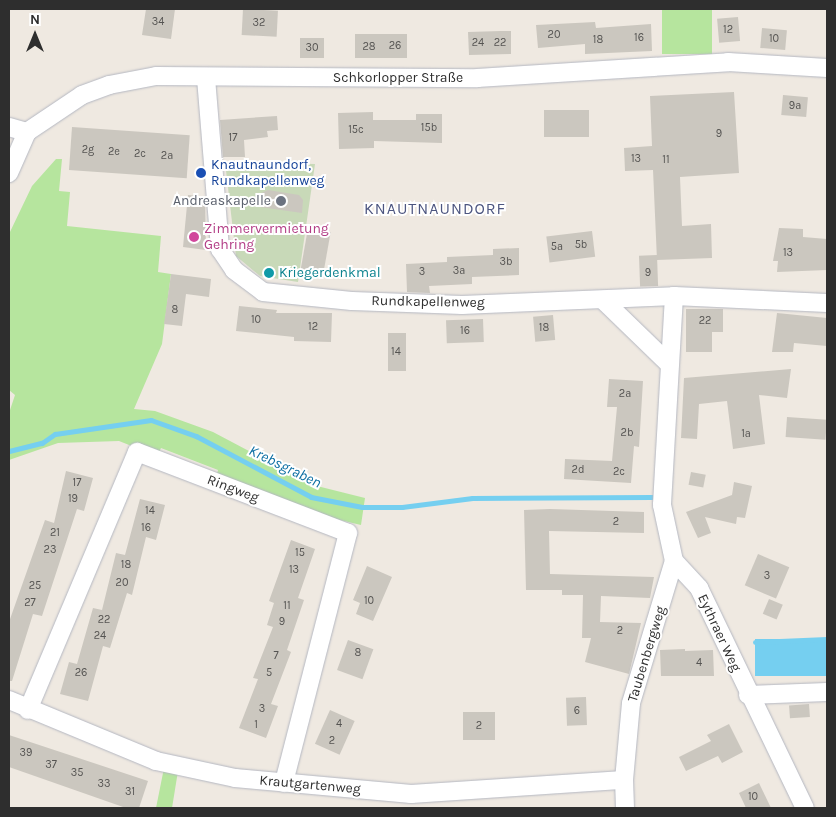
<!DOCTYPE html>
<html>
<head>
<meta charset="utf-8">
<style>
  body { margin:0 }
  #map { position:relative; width:836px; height:817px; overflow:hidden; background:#efe9e1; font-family:Karla,sans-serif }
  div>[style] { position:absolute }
  .green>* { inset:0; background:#b6e59e; transform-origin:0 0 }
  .cemetery>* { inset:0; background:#c8d9b8 }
  .water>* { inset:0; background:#75cff0; transform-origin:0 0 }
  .stream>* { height:5px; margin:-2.5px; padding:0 2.5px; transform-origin:2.5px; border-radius:2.5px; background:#75cff0 }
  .building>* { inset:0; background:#cbc7bf; transform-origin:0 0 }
  .roads { filter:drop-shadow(0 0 1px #b4b7c1) drop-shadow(0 0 1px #b4b7c1) }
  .street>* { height:18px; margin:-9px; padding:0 9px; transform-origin:9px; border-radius:9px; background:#fff }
  .dots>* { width:14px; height:14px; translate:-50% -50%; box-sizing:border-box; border:2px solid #fff; border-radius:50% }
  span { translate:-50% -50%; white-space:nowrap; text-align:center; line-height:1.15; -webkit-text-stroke:4px #fff; paint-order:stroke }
  .number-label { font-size:11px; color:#555452 }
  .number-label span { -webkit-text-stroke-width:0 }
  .street-label { font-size:14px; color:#2e2e2e }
  .transit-label { font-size:14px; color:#164399 }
  .left { translate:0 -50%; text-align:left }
  .worship-label { font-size:14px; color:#5b616d }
  .right { translate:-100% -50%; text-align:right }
  .hotel-label { font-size:14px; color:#b23c85 }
  .culture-label { font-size:14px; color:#0d838f }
  .water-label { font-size:15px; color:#0d6fa3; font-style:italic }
  .quarter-label { font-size:16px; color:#4d5680; letter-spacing:1px }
  .frame { position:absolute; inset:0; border:10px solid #2e2e2e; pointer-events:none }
  .north { position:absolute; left:10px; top:10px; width:50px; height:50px; -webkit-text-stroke:4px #fff; paint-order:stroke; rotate:0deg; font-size:14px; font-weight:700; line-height:20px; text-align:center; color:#2e2e2e }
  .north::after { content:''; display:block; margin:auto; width:18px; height:22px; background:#2e2e2e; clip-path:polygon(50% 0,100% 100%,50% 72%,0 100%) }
</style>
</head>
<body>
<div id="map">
  <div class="green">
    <div style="left:662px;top:9px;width:50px;height:45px"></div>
    <div style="clip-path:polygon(56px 159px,62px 159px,59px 191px,70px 192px,67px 226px,161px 236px,158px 272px,171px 274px,162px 344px,134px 409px,155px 411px,213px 432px,313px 485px,365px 498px,361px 525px,306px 512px,216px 478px,218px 470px,161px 448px,157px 456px,119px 441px,58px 443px,9px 460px,9px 413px,15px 395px,9px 390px,9px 234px,32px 186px)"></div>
    <div style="clip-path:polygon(164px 768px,178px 771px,172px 808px,156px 808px)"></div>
  </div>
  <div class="cemetery">
    <div style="clip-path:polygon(225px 162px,315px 164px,298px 282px,260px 276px,236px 256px)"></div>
  </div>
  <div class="water">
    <div style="left:827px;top:639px;width:37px;height:72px;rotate:90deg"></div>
  </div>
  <div class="stream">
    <div style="left:9px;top:451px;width:34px;rotate:-14deg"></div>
    <div style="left:42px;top:443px;width:16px;rotate:-35deg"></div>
    <div style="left:55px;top:434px;width:97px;rotate:-8.3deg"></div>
    <div style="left:151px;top:420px;width:48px;rotate:19.6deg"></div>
    <div style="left:196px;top:436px;width:130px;rotate:27.9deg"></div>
    <div style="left:311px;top:497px;width:52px;rotate:11.1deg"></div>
    <div style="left:362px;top:507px;width:40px"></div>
    <div style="left:402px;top:507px;width:71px;rotate:-7.3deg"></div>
    <div style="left:472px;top:498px;width:180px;rotate:-0.3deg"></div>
    <div style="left:755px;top:642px;width:72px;rotate:-2.4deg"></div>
  </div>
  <div class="building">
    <div style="clip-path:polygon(146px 9px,175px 9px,171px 39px,142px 35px)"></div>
    <div style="left:243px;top:9px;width:35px;height:26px;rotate:3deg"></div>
    <div style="left:738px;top:17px;width:24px;height:21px;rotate:85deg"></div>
    <div style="clip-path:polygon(595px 22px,596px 28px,651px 24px,652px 51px,585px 54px,585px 44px,538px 48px,536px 25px)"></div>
    <div style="left:762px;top:28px;width:25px;height:20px;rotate:5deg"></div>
    <div style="clip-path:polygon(501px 31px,511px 31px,511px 54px,469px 55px,468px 32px)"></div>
    <div style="left:407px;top:34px;width:24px;height:52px;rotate:90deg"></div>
    <div style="left:300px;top:38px;width:24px;height:20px"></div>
    <div style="clip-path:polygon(734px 92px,739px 173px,680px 177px,682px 226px,711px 224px,712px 258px,657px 260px,653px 170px,625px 171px,624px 148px,652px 146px,650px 96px)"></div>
    <div style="left:783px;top:95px;width:25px;height:20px;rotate:5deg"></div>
    <div style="left:589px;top:110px;width:27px;height:45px;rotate:90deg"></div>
    <div style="clip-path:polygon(373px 112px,373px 120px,416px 120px,416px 114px,442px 114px,442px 143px,374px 141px,374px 148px,339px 149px,338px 113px)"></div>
    <div style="clip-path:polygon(277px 116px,278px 130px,267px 131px,268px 137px,244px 140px,245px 157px,223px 157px,220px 120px)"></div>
    <div style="left:72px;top:127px;width:118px;height:43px;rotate:4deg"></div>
    <div style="clip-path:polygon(268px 190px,299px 195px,303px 200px,302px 213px,260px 207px,259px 194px)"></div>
    <div style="clip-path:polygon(188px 195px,205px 197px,206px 250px,183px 247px)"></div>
    <div style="left:308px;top:228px;width:23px;height:42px;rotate:10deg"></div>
    <div style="clip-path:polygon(779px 228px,803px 229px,803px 237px,827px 239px,827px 270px,777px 272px,778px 261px,773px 261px)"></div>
    <div style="left:592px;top:231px;width:26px;height:46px;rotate:83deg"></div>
    <div style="clip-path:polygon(519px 248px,519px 275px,472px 277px,472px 284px,429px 286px,430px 293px,407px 292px,406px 264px,447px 262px,447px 257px,493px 255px,493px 249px)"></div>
    <div style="left:657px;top:255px;width:31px;height:18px;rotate:88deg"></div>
    <div style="clip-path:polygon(171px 274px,211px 279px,209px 297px,186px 294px,182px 326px,164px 324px)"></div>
    <div style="clip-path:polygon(239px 306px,277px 310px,276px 313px,332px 313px,331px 342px,294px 341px,294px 337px,236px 331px)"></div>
    <div style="clip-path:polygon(686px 309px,723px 309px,723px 332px,712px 332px,712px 352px,686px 352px)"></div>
    <div style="clip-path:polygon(777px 313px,827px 318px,827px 346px,794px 343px,793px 352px,772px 352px)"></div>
    <div style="left:553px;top:315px;width:25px;height:20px;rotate:85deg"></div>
    <div style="left:483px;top:319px;width:23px;height:37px;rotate:88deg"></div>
    <div style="left:388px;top:333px;width:18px;height:38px"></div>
    <div style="clip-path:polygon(791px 369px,787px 398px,759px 395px,765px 444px,733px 449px,727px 401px,699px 404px,697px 439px,681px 438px,684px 378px)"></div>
    <div style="clip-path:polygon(609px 379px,643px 381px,639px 447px,634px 446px,631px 483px,564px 479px,565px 459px,612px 461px,617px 407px,607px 407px)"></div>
    <div style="left:787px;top:417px;width:40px;height:20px;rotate:4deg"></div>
    <div style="clip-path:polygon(66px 471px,93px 478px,84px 511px,77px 509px,42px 616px,33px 614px,12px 681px,9px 681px,9px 622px,45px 520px,54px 523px)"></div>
    <div style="left:691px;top:472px;width:15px;height:13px;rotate:11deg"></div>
    <div style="clip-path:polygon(734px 482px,752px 486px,745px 518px,737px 517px,736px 524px,705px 517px,711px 533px,698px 538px,686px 512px,732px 495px)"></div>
    <div style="clip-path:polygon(140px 499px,165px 505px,156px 540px,146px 537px,132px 595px,127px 593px,110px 648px,103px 646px,88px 701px,60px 694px,69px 662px,77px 664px,93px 608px,102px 610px,116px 553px,125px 555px)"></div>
    <div style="clip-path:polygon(550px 509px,644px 512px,644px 533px,549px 531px,550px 574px,654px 577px,650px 598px,601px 596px,600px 622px,641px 623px,629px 674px,585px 662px,591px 638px,582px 638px,583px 595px,562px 595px,562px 590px,526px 590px,524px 510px)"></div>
    <div style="clip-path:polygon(291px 540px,315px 549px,298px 598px,304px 600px,287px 650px,291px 652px,271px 704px,278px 706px,266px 738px,239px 728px,258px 679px,253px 678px,273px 627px,267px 625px,274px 603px,269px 601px)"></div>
    <div style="left:758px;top:554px;width:34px;height:34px;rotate:23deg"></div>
    <div style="clip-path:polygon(367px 566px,392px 577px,373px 621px,356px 614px,360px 603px,353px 600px)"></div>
    <div style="left:769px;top:599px;width:15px;height:16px;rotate:23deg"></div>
    <div style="left:348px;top:640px;width:27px;height:32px;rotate:20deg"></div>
    <div style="clip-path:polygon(685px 649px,685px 651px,713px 650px,714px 676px,661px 676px,660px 650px)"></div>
    <div style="left:586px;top:697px;width:28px;height:20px;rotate:88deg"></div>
    <div style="left:809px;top:704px;width:13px;height:20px;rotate:86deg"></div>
    <div style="left:330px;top:710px;width:27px;height:37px;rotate:24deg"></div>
    <div style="left:463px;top:712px;width:32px;height:28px"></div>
    <div style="clip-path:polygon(729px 724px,743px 752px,722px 763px,718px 756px,686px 771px,679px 757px,711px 741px,707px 735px)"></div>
    <div style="clip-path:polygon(9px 735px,148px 781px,139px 808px,126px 808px,9px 767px)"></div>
    <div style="clip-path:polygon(759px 783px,771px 808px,746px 808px,739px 793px)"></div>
  </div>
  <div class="roads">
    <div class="street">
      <div style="left:206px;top:78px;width:172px;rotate:85.3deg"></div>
      <div style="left:220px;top:249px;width:25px;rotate:56deg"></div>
      <div style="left:234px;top:270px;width:36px;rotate:37deg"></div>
      <div style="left:263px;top:292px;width:89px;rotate:5.8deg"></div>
      <div style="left:352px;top:301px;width:110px;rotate:2.1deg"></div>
      <div style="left:462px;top:305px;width:212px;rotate:-2.4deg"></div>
      <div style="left:674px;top:296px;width:153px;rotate:2.6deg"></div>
      <div style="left:9px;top:127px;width:19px;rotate:16deg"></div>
      <div style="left:9px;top:173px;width:45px;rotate:-66.3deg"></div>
      <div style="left:27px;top:132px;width:66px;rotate:-33.9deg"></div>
      <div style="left:82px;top:95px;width:29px;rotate:-20deg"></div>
      <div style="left:109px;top:85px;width:48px;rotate:-10.8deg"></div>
      <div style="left:156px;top:76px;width:321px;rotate:0.4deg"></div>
      <div style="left:477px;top:78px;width:252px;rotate:-3.6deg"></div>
      <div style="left:728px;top:62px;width:99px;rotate:3.5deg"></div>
      <div style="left:674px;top:296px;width:209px;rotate:93.3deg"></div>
      <div style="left:662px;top:505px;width:57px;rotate:77.9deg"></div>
      <div style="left:674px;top:561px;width:37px;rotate:47deg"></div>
      <div style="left:699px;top:588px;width:244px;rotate:64.3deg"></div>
      <div style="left:603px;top:300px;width:92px;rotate:44.1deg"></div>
      <div style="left:748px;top:695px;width:79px;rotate:-2.2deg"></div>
      <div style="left:9px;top:700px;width:159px;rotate:22.5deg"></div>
      <div style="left:156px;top:761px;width:81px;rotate:12.1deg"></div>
      <div style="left:235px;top:778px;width:177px;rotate:5.2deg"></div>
      <div style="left:411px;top:794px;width:213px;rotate:-3.8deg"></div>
      <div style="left:28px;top:710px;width:280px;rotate:-67.1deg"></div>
      <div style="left:137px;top:452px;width:226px;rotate:21deg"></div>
      <div style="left:348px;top:533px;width:258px;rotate:104.4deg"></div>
      <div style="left:625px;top:808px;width:28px;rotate:-92deg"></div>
      <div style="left:624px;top:780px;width:77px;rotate:-84.8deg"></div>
      <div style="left:631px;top:703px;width:148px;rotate:-73.2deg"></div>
    </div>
  </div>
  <div class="dots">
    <div style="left:201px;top:173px;background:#1a4fb4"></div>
    <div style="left:281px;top:201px;background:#6b7280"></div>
    <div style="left:194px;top:237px;background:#d1479c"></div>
    <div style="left:269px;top:273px;background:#0f9aa8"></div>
  </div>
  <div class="number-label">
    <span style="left:158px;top:22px">34</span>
    <span style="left:259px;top:23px">32</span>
    <span style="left:728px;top:30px">12</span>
    <span style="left:554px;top:35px">20</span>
    <span style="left:639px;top:38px">16</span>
    <span style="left:774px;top:39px">10</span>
    <span style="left:598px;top:40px">18</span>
    <span style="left:478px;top:43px">24</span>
    <span style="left:500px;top:43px">22</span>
    <span style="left:395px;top:46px">26</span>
    <span style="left:369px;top:47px">28</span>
    <span style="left:312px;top:48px">30</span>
    <span style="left:795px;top:106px">9a</span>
    <span style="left:429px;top:128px">15b</span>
    <span style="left:356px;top:130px">15c</span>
    <span style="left:719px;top:134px">9</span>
    <span style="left:233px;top:138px">17</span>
    <span style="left:88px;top:150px">2g</span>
    <span style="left:114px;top:152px">2e</span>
    <span style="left:140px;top:154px">2c</span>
    <span style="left:167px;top:156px">2a</span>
    <span style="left:636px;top:159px">13</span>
    <span style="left:666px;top:160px">11</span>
    <span style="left:581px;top:245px">5b</span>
    <span style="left:557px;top:247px">5a</span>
    <span style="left:788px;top:253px">13</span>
    <span style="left:506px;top:262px">3b</span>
    <span style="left:459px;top:271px">3a</span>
    <span style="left:422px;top:272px">3</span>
    <span style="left:648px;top:273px">9</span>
    <span style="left:175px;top:310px">8</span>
    <span style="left:256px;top:320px">10</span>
    <span style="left:705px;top:321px">22</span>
    <span style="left:313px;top:327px">12</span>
    <span style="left:544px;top:328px">18</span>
    <span style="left:465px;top:331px">16</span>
    <span style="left:396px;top:352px">14</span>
    <span style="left:625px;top:394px">2a</span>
    <span style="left:627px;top:433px">2b</span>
    <span style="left:746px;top:434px">1a</span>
    <span style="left:578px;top:470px">2d</span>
    <span style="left:619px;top:472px">2c</span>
    <span style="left:77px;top:483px">17</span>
    <span style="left:73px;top:499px">19</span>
    <span style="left:150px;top:511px">14</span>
    <span style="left:616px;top:522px">2</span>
    <span style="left:146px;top:528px">16</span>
    <span style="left:55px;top:533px">21</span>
    <span style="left:50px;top:550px">23</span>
    <span style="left:300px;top:553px">15</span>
    <span style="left:126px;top:565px">18</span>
    <span style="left:294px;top:570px">13</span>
    <span style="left:767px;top:576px">3</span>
    <span style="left:122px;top:583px">20</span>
    <span style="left:35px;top:586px">25</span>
    <span style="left:369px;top:601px">10</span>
    <span style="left:30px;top:603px">27</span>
    <span style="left:287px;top:606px">11</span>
    <span style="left:104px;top:620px">22</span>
    <span style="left:282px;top:622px">9</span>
    <span style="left:620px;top:631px">2</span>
    <span style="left:100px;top:636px">24</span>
    <span style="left:358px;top:653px">8</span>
    <span style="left:276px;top:656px">7</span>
    <span style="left:699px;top:663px">4</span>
    <span style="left:81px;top:673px">26</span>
    <span style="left:269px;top:673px">5</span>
    <span style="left:262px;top:709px">3</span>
    <span style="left:577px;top:711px">6</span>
    <span style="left:339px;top:724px">4</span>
    <span style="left:256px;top:725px">1</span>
    <span style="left:479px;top:726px">2</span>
    <span style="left:332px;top:741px">2</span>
    <span style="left:26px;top:753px">39</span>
    <span style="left:51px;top:765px">37</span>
    <span style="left:77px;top:773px">35</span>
    <span style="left:104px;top:784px">33</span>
    <span style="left:130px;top:792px">31</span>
    <span style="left:753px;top:797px">10</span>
  </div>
  <div class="street-label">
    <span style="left:398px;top:78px">Schkorlopper Straße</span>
    <span style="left:428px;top:302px;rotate:1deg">Rundkapellenweg</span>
    <span style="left:233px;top:489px;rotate:21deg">Ringweg</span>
    <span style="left:719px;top:633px;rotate:65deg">Eythraer Weg</span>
    <span style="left:647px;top:654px;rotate:-73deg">Taubenbergweg</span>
    <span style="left:310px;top:785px;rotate:5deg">Krautgartenweg</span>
  </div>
  <div class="transit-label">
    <span class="left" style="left:211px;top:173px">Knautnaundorf,<br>Rundkapellenweg</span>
  </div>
  <div class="worship-label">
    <span class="right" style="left:271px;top:201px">Andreaskapelle</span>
  </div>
  <div class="hotel-label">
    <span class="left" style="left:204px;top:237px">Zimmervermietung<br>Gehring</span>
  </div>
  <div class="culture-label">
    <span class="left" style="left:279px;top:273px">Kriegerdenkmal</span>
  </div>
  <div class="water-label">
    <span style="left:285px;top:467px;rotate:26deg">Krebsgraben</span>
  </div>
  <div class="quarter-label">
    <span style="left:435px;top:209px">KNAUTNAUNDORF</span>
  </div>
  <div class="frame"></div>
  <div class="north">N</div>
</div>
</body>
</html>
